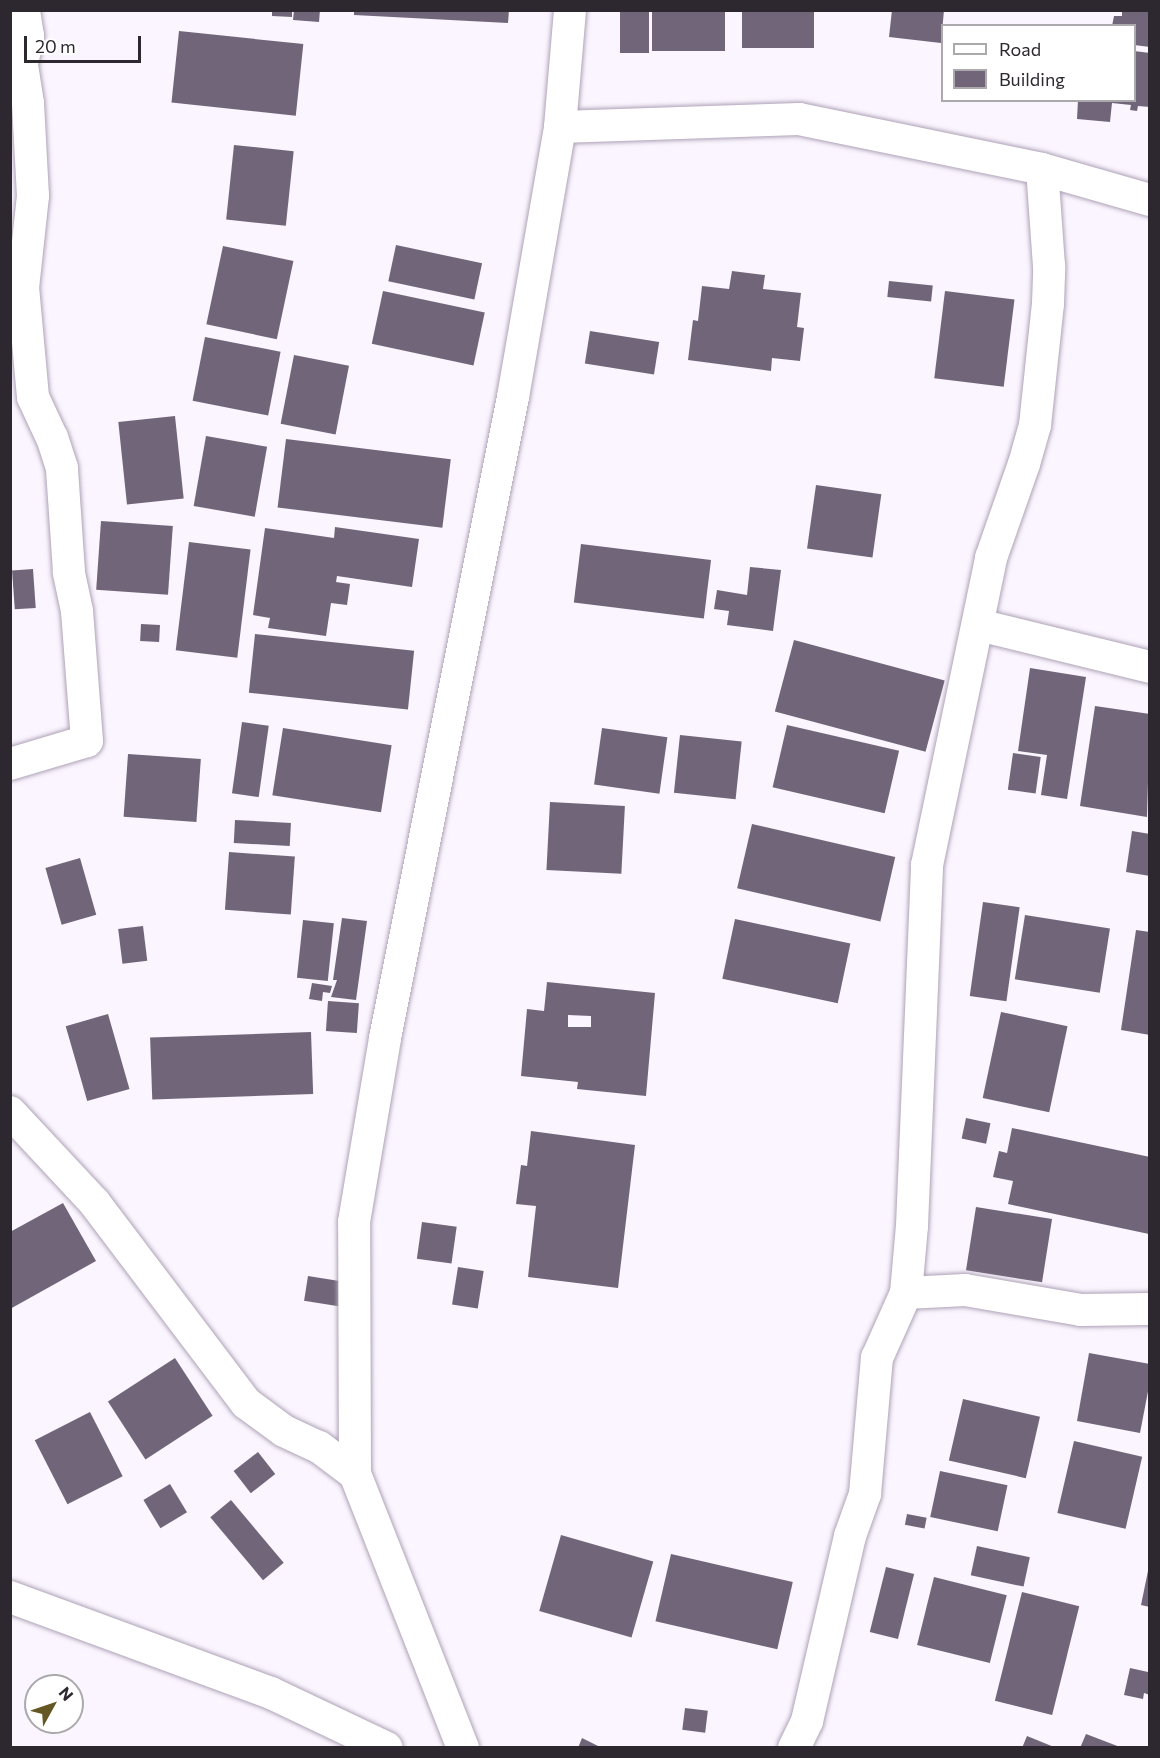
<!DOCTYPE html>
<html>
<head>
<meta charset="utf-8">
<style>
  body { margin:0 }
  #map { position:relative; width:1160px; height:1758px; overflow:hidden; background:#faf5fe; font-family:Commissioner,sans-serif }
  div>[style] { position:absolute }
  .building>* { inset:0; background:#716679; transform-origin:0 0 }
  .roads { filter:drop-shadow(0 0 2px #aea2b7) drop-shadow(0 0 2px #aea2b7) }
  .street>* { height:32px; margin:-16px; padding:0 16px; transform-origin:16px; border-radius:16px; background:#fff }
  span { translate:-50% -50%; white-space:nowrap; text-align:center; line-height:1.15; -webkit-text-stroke:6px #fff; paint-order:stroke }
  .frame { position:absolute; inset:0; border:12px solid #2d2830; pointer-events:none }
  .legend { position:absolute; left:941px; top:24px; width:195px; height:78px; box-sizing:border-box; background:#fff; border:2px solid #aba9ac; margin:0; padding:8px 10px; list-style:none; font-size:18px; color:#2d2830 }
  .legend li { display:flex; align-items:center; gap:12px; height:30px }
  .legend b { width:30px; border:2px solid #aba9ac }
  .north { position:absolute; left:24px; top:1674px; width:60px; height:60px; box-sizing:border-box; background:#fff; border:2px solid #aba9ac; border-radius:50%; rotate:50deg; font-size:16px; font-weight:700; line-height:24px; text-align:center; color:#2d2830 }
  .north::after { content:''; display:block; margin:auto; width:21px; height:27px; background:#645724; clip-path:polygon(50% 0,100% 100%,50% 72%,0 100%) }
  .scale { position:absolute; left:24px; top:36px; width:117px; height:27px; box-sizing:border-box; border:3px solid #2d2830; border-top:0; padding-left:8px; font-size:18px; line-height:21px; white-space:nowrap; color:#2d2830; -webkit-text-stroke:4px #fff; paint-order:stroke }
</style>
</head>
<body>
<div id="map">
  <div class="building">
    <div style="clip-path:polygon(272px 10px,292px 10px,292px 17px,272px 16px)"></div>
    <div style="clip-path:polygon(294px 10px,320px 10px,319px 22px,293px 20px)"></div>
    <div style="clip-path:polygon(354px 10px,509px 10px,508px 23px,354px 15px)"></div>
    <div style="left:620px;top:10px;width:29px;height:43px"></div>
    <div style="left:652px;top:10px;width:73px;height:41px"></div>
    <div style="left:742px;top:10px;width:72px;height:38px"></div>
    <div style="clip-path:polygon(892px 10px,944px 10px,941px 43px,889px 37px)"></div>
    <div style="clip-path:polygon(1122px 10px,1150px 10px,1150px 47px,1134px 45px,1134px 26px,1112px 26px,1114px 16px,1122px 16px)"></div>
    <div style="left:179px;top:31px;width:125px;height:72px;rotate:6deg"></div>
    <div style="clip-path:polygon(1134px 51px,1150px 53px,1150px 107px,1138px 106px,1137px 111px,1130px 110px,1131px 105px,1112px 103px,1110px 122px,1077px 119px,1078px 100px,1134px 100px)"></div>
    <div style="left:234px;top:145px;width:60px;height:75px;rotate:6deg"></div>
    <div style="left:396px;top:245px;width:88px;height:37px;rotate:12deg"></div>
    <div style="left:223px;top:246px;width:72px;height:80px;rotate:12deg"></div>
    <div style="clip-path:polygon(732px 271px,765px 275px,763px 289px,801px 293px,797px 327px,804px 328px,800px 361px,772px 358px,771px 371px,688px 360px,693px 320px,698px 321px,702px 286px,729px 289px)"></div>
    <div style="left:889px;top:281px;width:44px;height:16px;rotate:6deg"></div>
    <div style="left:383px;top:291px;width:104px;height:54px;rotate:12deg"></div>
    <div style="left:945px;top:291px;width:70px;height:88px;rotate:7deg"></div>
    <div style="left:590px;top:331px;width:70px;height:33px;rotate:9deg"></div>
    <div style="left:205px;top:337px;width:77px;height:65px;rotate:11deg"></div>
    <div style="left:294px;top:355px;width:56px;height:70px;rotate:11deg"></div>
    <div style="left:175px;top:416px;width:83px;height:57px;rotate:84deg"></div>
    <div style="left:206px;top:436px;width:62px;height:71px;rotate:10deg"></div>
    <div style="left:286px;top:439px;width:166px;height:69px;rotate:7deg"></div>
    <div style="left:816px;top:485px;width:66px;height:64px;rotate:8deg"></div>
    <div style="left:101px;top:521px;width:72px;height:69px;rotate:4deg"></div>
    <div style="clip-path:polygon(335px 527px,419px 539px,412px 587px,337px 576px,336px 582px,350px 584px,347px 605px,331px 603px,326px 636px,268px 628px,270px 618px,253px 615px,265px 528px,334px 538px)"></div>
    <div style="left:189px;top:542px;width:62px;height:109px;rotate:7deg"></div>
    <div style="left:581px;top:544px;width:131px;height:59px;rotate:7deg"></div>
    <div style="clip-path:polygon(750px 567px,781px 570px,773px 631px,727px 625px,729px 611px,714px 609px,717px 590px,747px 595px)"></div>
    <div style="left:33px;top:569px;width:39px;height:21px;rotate:86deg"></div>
    <div style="left:141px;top:624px;width:19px;height:17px;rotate:3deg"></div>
    <div style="left:255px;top:634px;width:160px;height:59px;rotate:6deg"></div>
    <div style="left:794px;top:640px;width:156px;height:74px;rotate:15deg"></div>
    <div style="clip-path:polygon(1030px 668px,1086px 677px,1067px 799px,1041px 795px,1047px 755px,1018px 751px)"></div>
    <div style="clip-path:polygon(1095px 706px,1150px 714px,1147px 817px,1080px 806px)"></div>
    <div style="left:242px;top:722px;width:27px;height:72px;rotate:8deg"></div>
    <div style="left:787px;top:725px;width:115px;height:64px;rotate:13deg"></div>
    <div style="left:283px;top:728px;width:110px;height:68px;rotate:9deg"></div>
    <div style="left:602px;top:728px;width:66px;height:57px;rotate:8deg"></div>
    <div style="left:680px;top:735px;width:62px;height:58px;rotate:6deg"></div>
    <div style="left:1013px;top:753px;width:28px;height:37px;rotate:8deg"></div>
    <div style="left:128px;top:754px;width:73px;height:63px;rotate:4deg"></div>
    <div style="left:550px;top:802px;width:75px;height:68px;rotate:3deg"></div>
    <div style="left:235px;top:820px;width:56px;height:23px;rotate:3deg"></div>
    <div style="left:752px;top:824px;width:147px;height:66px;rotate:13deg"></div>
    <div style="clip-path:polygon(1132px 831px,1150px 834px,1150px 876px,1126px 872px)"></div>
    <div style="left:229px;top:852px;width:66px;height:58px;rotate:4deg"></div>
    <div style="left:80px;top:858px;width:59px;height:36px;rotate:74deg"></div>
    <div style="left:983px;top:902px;width:37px;height:95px;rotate:8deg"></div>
    <div style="left:1025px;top:915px;width:86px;height:65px;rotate:9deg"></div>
    <div style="clip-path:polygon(342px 918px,367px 921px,356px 1000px,331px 997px,337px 980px,333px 980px)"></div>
    <div style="left:735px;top:919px;width:118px;height:61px;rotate:12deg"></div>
    <div style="left:303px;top:920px;width:31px;height:58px;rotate:6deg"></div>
    <div style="left:143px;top:926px;width:35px;height:25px;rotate:83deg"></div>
    <div style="clip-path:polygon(1136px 930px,1150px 932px,1150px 1035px,1121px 1030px)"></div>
    <div style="clip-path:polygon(evenodd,547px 982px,655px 993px,646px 1096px,577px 1089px,578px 1082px,521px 1076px,527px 1009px,544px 1011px,547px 982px,568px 1015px,591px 1016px,591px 1027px,568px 1027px,568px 1015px)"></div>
    <div style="clip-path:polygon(312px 983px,332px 986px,330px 993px,323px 992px,322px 1001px,309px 999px)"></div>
    <div style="left:328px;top:1001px;width:31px;height:30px;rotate:4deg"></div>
    <div style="left:1001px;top:1012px;width:68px;height:88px;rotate:12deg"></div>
    <div style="left:108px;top:1014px;width:78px;height:44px;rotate:74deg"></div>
    <div style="left:311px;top:1032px;width:62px;height:161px;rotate:88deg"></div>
    <div style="left:966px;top:1118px;width:25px;height:21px;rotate:12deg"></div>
    <div style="clip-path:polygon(1012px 1128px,1150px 1157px,1149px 1234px,1008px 1204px,1013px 1181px,993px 1177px,999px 1151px,1007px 1153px)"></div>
    <div style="clip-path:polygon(531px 1131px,635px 1145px,618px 1288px,528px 1277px,536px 1206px,516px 1204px,521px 1165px,527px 1166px)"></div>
    <div style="clip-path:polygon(63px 1203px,96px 1261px,10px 1309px,10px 1232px)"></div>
    <div style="left:976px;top:1207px;width:77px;height:64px;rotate:9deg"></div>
    <div style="left:422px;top:1222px;width:35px;height:37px;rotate:8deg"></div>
    <div style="left:458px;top:1267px;width:26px;height:38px;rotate:9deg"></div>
    <div style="left:308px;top:1276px;width:38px;height:25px;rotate:9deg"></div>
    <div style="clip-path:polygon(1089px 1353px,1150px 1364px,1150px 1381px,1140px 1433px,1077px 1421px)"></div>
    <div style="left:175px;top:1358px;width:69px;height:80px;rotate:57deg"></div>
    <div style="left:963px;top:1399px;width:79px;height:63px;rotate:13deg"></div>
    <div style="left:90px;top:1412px;width:72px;height:62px;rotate:63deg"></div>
    <div style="left:1074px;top:1441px;width:70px;height:74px;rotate:13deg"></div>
    <div style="left:258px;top:1452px;width:28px;height:31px;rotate:52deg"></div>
    <div style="left:940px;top:1471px;width:69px;height:47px;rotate:12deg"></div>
    <div style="left:170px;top:1484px;width:33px;height:31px;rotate:59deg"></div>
    <div style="left:231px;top:1500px;width:82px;height:27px;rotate:50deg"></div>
    <div style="left:907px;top:1514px;width:20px;height:11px;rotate:11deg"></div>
    <div style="left:561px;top:1535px;width:96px;height:79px;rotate:16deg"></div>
    <div style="left:977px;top:1546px;width:54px;height:30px;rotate:12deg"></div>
    <div style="left:671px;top:1554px;width:125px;height:69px;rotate:13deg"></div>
    <div style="left:886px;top:1567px;width:29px;height:67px;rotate:14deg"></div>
    <div style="clip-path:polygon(1148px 1571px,1150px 1571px,1150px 1607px,1141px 1605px)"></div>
    <div style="left:934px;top:1577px;width:75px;height:70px;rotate:14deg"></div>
    <div style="left:1022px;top:1592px;width:59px;height:112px;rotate:14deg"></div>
    <div style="clip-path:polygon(1130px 1668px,1148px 1672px,1150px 1695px,1144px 1693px,1143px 1699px,1124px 1695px)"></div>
    <div style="left:685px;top:1708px;width:23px;height:22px;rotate:7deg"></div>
    <div style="clip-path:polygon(1086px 1734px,1120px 1747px,1120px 1748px,1080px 1748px)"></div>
    <div style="clip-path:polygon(1027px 1736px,1054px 1747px,1054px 1748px,1022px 1748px)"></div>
    <div style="clip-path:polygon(582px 1738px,602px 1748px,578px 1748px)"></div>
  </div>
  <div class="roads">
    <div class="street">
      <div style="left:560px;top:127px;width:239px;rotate:-1.9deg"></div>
      <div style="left:799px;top:119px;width:248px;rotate:11.6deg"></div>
      <div style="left:1042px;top:169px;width:112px;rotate:16deg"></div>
      <div style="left:979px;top:625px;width:176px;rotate:13.8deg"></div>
      <div style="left:10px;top:764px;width:80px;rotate:-16.6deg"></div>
      <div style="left:87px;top:741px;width:130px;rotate:-94.4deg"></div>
      <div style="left:77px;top:611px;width:40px;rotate:-102deg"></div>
      <div style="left:69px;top:572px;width:104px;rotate:-93.9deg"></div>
      <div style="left:62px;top:468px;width:32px;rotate:-108deg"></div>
      <div style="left:52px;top:438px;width:45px;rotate:-114.9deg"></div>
      <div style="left:33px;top:397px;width:109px;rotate:-95.2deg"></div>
      <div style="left:23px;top:288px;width:93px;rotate:-83.8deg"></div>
      <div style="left:33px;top:196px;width:93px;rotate:-93.1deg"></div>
      <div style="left:28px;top:103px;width:39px;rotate:-99deg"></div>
      <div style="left:22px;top:64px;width:29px;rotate:-78deg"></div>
      <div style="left:28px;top:36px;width:26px;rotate:-99deg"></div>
      <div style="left:10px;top:1112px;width:123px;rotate:47deg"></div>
      <div style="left:94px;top:1202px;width:252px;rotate:52.9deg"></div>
      <div style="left:246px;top:1403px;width:47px;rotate:36.4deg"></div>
      <div style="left:284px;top:1431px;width:38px;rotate:25deg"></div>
      <div style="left:319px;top:1447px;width:45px;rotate:36.9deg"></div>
      <div style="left:906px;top:1293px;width:59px;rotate:-2.9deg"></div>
      <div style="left:965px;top:1290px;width:118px;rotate:9.8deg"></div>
      <div style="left:1081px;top:1310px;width:69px;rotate:-0.8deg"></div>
      <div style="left:10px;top:1597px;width:278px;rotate:20.2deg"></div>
      <div style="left:271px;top:1693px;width:128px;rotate:25.4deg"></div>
      <div style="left:463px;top:1748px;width:295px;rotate:-111.5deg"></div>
      <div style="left:355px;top:1474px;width:252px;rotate:-90.2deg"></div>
      <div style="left:354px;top:1222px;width:187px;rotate:-80.4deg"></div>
      <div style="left:385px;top:1038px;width:654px;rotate:-78.71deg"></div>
      <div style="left:513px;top:397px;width:274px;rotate:-80.1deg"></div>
      <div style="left:560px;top:127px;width:117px;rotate:-85.1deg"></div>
      <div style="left:794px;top:1748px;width:30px;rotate:-64deg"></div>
      <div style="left:807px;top:1721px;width:190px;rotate:-76.9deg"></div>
      <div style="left:850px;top:1536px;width:45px;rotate:-70.3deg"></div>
      <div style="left:865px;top:1494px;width:137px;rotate:-85deg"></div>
      <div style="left:877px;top:1358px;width:71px;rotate:-66deg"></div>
      <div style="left:906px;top:1293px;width:67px;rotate:-84.9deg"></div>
      <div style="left:912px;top:1226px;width:361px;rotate:-87.6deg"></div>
      <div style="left:927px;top:865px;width:314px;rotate:-78.2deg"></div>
      <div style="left:991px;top:558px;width:100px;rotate:-70.7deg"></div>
      <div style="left:1024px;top:464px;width:41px;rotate:-74.2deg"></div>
      <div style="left:1035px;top:425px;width:122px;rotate:-83.9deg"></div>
      <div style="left:1048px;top:304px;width:38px;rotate:-88deg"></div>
      <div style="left:1049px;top:266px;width:97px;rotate:-94.1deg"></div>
    </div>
  </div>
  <div class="frame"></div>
  <ul class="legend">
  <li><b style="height:8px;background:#fff"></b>Road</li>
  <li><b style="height:16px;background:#716679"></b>Building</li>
  </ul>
  <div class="north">N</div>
  <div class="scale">20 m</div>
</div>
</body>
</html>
